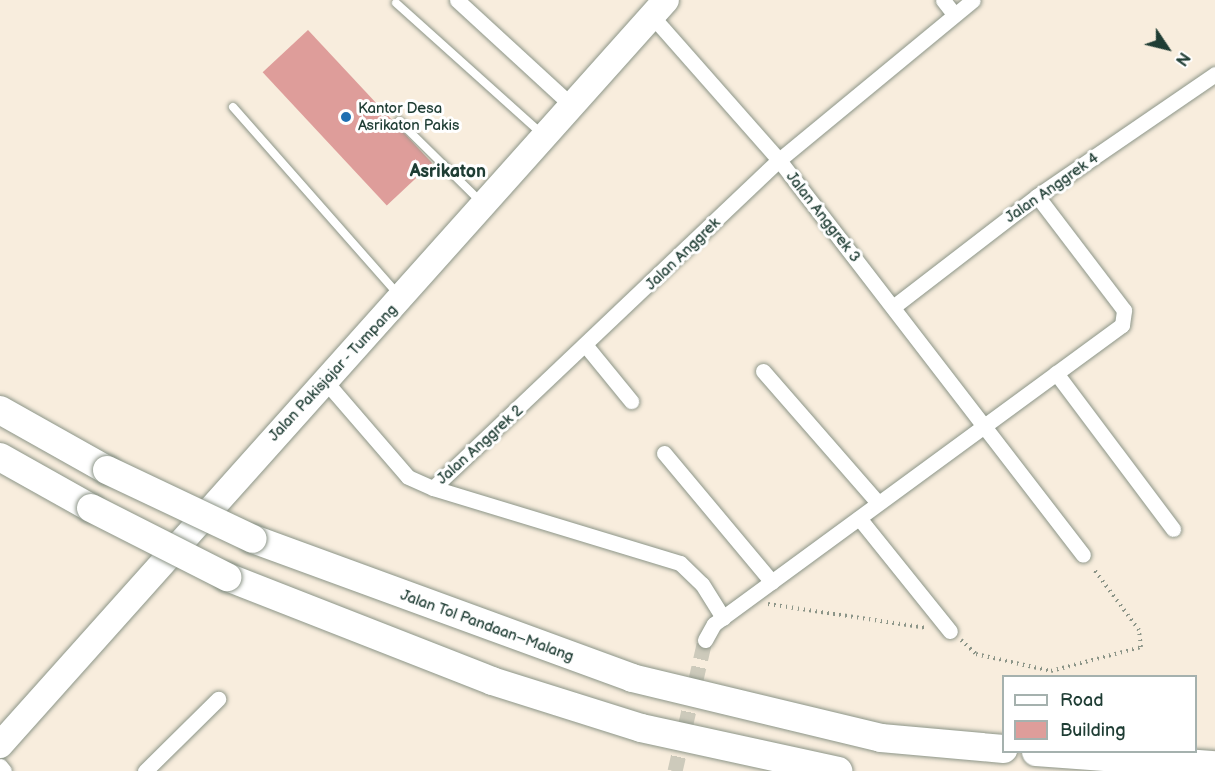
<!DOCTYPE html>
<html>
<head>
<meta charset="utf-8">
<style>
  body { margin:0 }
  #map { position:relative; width:1215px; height:771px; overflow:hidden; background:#f8eddd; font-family:"Balsamiq Sans",sans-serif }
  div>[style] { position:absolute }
  .building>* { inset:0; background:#de9d9a; transform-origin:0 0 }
  .street-tunnel>* { height:15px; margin-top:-7.5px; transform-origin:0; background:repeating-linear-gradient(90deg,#cdcabb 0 15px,transparent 0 23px) }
  .path>* { height:4px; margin-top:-2px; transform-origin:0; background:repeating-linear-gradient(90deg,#8c9588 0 1.5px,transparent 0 6px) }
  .roads { filter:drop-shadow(0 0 2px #8c9588) drop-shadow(0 0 2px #8c9588) }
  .lane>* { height:8px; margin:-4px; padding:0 4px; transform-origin:4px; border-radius:4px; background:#fff }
  .street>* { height:15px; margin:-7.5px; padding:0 7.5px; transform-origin:7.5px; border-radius:7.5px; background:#fff }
  .primary>* { height:26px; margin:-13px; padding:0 13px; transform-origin:13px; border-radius:13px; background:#fff }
  .highway>* { height:28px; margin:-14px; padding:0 14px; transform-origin:14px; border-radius:14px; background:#fff }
  .bridges { filter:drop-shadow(0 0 2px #8c9588) drop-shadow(0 0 2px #8c9588) }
  .highway-bridge>* { height:28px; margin:-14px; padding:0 14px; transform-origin:14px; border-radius:14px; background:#fff }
  .dots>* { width:16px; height:16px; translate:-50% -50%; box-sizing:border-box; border:3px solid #fff; border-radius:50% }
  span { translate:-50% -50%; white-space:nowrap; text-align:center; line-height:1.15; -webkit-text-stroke:6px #fff; paint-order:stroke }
  .poi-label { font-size:15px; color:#1f3d34 }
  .left { translate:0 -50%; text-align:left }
  .street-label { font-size:15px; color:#1f3d34 }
  .quarter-label { font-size:18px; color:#1f3d34; font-weight:700 }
  .legend { position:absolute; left:1002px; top:675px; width:195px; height:78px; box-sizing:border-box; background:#fff; border:2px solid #a5b1ae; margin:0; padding:8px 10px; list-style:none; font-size:18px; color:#1f3d34 }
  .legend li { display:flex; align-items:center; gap:12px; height:30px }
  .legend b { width:30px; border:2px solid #a5b1ae }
  .north { position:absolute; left:1137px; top:18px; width:60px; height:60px; -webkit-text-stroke:4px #fff; paint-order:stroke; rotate:125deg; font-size:16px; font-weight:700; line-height:24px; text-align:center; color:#1f3d34 }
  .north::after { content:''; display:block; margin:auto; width:21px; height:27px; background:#1f3d34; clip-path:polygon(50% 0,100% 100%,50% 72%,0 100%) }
</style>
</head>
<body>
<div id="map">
  <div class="building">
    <div style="left:308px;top:30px;width:182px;height:62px;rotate:47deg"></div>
  </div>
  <div class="street-tunnel">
    <div style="left:675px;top:771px;width:134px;rotate:-77.1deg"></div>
  </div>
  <div class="path">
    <div style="left:768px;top:604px;width:161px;rotate:8.6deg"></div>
    <div style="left:961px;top:640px;width:21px;rotate:43deg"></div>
    <div style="left:976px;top:654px;width:77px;rotate:12.8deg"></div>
    <div style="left:1051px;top:671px;width:93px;rotate:-14.9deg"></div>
    <div style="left:1141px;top:647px;width:17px;rotate:-97deg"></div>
    <div style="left:1139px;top:630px;width:77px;rotate:-126.6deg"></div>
  </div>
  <div class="roads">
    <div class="lane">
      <div style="left:396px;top:3px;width:196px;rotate:41.9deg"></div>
      <div style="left:233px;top:107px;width:251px;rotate:48.6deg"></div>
      <div style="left:399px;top:121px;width:114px;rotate:44.6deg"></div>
    </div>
    <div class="street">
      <div style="left:457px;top:0;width:155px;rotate:42.6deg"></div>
      <div style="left:943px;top:0;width:18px;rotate:52deg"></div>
      <div style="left:652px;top:16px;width:192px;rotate:48.6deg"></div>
      <div style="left:779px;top:160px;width:498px;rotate:52.4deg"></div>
      <div style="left:893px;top:307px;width:182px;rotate:-37.6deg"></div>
      <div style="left:1037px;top:196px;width:216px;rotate:-34.4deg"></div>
      <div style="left:587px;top:347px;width:70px;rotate:50.8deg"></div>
      <div style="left:763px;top:371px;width:175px;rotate:48.9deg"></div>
      <div style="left:1056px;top:373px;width:195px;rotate:53.1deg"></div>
      <div style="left:326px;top:382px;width:125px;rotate:49.2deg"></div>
      <div style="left:408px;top:477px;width:27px;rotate:24deg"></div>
      <div style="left:433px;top:488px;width:477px;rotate:-43.5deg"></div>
      <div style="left:779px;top:160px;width:251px;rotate:-39.5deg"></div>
      <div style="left:664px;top:453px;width:168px;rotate:50.1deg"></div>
      <div style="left:433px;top:488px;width:258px;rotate:16.9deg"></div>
      <div style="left:680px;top:563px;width:30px;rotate:44deg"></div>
      <div style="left:702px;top:584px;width:40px;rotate:58deg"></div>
      <div style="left:859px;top:518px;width:145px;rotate:51.2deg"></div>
      <div style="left:705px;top:640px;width:18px;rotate:-61deg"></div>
      <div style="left:714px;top:624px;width:506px;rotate:-36.24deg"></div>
      <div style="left:1122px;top:325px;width:15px;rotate:-82deg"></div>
      <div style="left:1124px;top:310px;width:143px;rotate:-127.3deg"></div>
      <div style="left:0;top:766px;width:6px;rotate:51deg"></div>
      <div style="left:145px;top:771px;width:103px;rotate:-44.6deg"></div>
    </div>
    <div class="primary">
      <div style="left:0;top:745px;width:999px;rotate:-48.2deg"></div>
    </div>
    <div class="highway">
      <div style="left:0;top:410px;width:123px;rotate:29.3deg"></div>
      <div style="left:0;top:457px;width:104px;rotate:29.3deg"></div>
      <div style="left:253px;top:539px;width:404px;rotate:20.1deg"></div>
      <div style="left:632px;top:678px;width:256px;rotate:13.5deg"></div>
      <div style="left:881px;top:738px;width:123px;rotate:5.1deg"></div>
      <div style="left:227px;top:577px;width:285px;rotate:21.4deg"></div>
      <div style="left:492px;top:681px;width:156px;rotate:17.5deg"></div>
      <div style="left:641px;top:728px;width:202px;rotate:12.3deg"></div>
      <div style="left:1036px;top:752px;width:179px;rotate:4.2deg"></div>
    </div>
  </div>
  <div class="bridges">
    <div class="highway-bridge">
      <div style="left:107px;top:470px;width:161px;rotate:25.3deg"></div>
      <div style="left:91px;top:508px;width:153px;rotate:26.9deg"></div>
    </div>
  </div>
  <div class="dots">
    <div style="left:346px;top:117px;background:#1f6fb2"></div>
  </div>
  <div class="poi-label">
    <span class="left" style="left:358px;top:117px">Kantor Desa<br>Asrikaton Pakis</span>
  </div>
  <div class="street-label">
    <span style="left:1052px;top:188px;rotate:-35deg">Jalan Anggrek 4</span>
    <span style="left:823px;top:217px;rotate:52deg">Jalan Anggrek 3</span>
    <span style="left:683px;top:254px;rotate:-44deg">Jalan Anggrek</span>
    <span style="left:333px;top:373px;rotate:-47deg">Jalan Pakisjajar - Tumpang</span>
    <span style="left:480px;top:445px;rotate:-42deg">Jalan Anggrek 2</span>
    <span style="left:487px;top:626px;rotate:20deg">Jalan Tol Pandaan–Malang</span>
  </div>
  <div class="quarter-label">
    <span style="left:448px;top:172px">Asrikaton</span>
  </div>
  <ul class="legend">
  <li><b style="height:8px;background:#fff"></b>Road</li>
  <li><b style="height:16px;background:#de9d9a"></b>Building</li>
  </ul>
  <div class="north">N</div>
</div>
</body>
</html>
